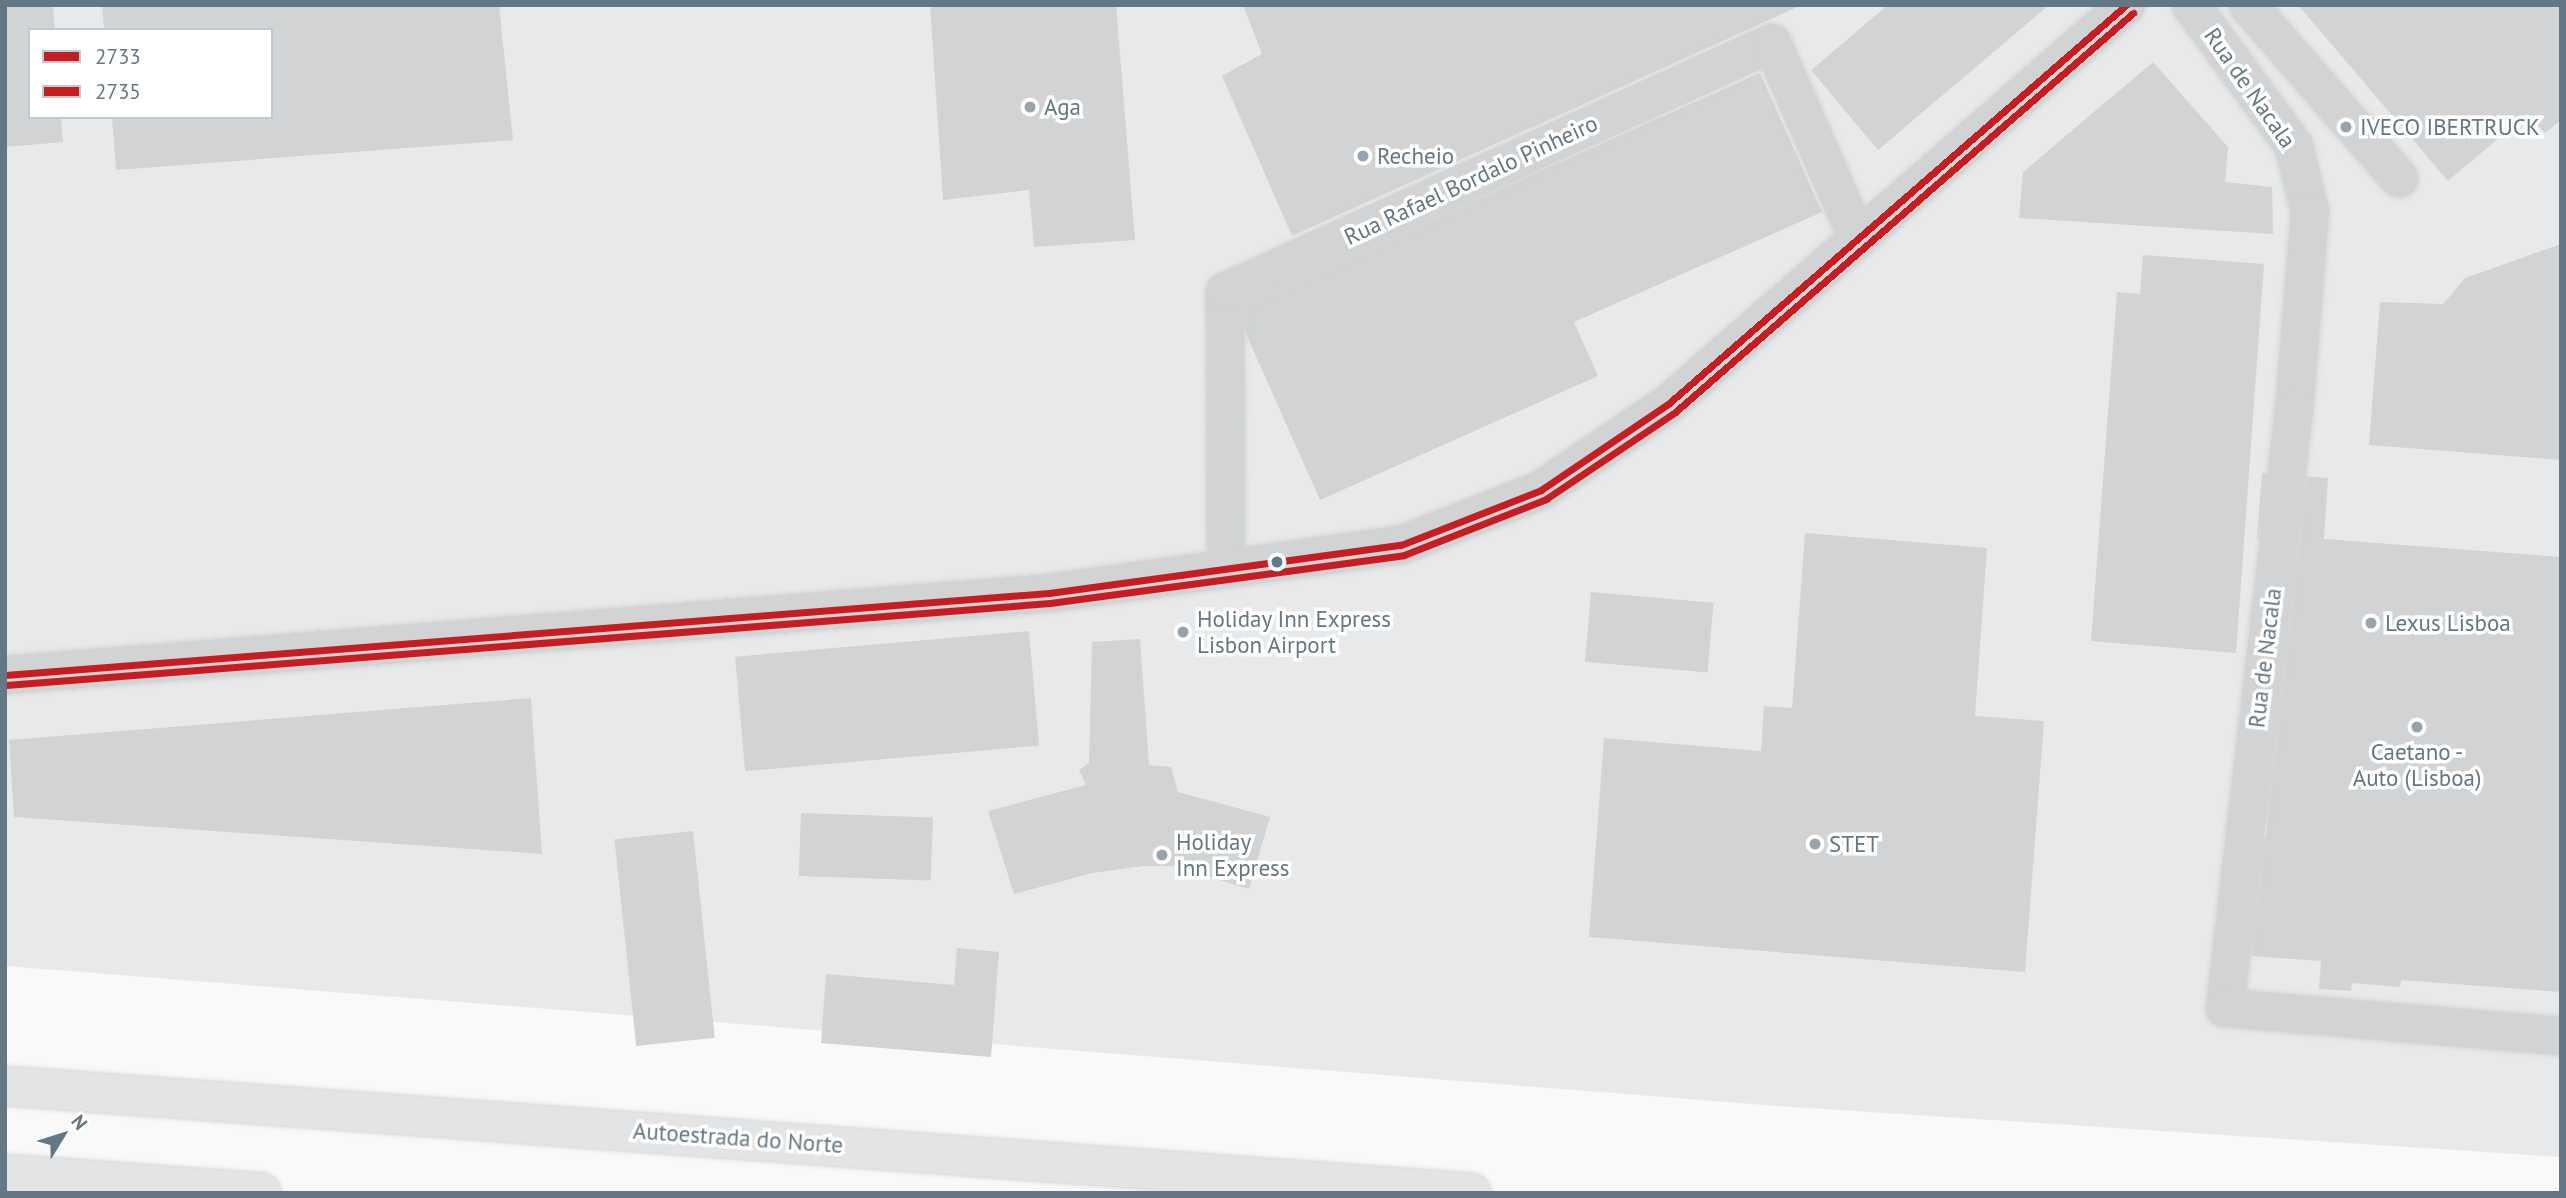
<!DOCTYPE html>
<html>
<head>
<meta charset="utf-8">
<style>
  body { margin:0 }
  #map { position:relative; width:2566px; height:1198px; overflow:hidden; background:#f9f9f9; font-family:"PT Sans",sans-serif }
  div>[style] { position:absolute }
  .built>* { inset:0; background:#e8e9ea }
  .building>* { inset:0; background:#d1d3d4; transform-origin:0 0 }
  .roads { filter:drop-shadow(0 0 2px #d5d7d7) drop-shadow(0 0 2px #d5d7d7) }
  .minor>* { height:38px; margin:-19px; padding:0 19px; transform-origin:19px; border-radius:19px; background:#d1d3d4 }
  .highway>* { height:38px; margin:-19px; padding:0 19px; transform-origin:19px; border-radius:19px; background:#e3e4e5 }
  .bus-1>* { height:7px; margin:-3.5px; padding:0 3.5px; transform-origin:3.5px; border-radius:3.5px; background:#c61d23 }
  .bus-2>* { height:7px; margin:-3.5px; padding:0 3.5px; transform-origin:3.5px; border-radius:3.5px; background:#c61d23 }
  .dots>* { width:19px; height:19px; translate:-50% -50%; box-sizing:border-box; border:4px solid #fff; border-radius:50% }
  span { translate:-50% -50%; white-space:nowrap; text-align:center; line-height:1.15; -webkit-text-stroke:7px #fff; paint-order:stroke }
  .street-label { font-size:23px; color:#647784 }
  .poi-label { font-size:23px; color:#647784 }
  .left { translate:0 -50%; text-align:left }
  .frame { position:absolute; inset:0; border:7px solid #647784; pointer-events:none }
  .legend { position:absolute; left:28px; top:28px; width:245px; height:91px; box-sizing:border-box; background:#fff; border:2px solid #c1c9ce; margin:0; padding:9px 12px; list-style:none; font-size:21px; color:#647784 }
  .legend li { display:flex; align-items:center; gap:14px; height:35px }
  .legend b { width:35px; border:2px solid #c1c9ce }
  .north { position:absolute; left:28px; top:1100px; width:70px; height:70px; -webkit-text-stroke:5px #fff; paint-order:stroke; rotate:52deg; font-size:19px; font-weight:700; line-height:28px; text-align:center; color:#647784 }
  .north::after { content:''; display:block; margin:auto; width:24px; height:32px; background:#647784; clip-path:polygon(50% 0,100% 100%,50% 72%,0 100%) }
</style>
</head>
<body>
<div id="map">
  <div class="built">
    <div style="clip-path:polygon(evenodd,5px 5px,2561px 5px,2561px 1157px,1777px 1106px,5px 966px,5px 5px,30px 30px,271px 30px,271px 117px,30px 117px,30px 30px)"></div>
  </div>
  <div class="building">
    <div style="clip-path:polygon(5px 5px,53px 5px,55px 30px,30px 30px,30px 117px,61px 117px,63px 142px,5px 147px)"></div>
    <div style="clip-path:polygon(102px 5px,499px 5px,513px 140px,116px 170px,112px 117px,271px 117px,271px 30px,104px 30px)"></div>
    <div style="clip-path:polygon(930px 5px,1116px 5px,1135px 240px,1034px 247px,1029px 190px,943px 200px)"></div>
    <div style="clip-path:polygon(1243px 5px,1802px 5px,1292px 236px,1222px 76px,1262px 54px)"></div>
    <div style="clip-path:polygon(1888px 5px,2049px 5px,1878px 150px,1811px 70px)"></div>
    <div style="clip-path:polygon(2298px 5px,2561px 5px,2561px 120px,2545px 133px,2527px 114px,2448px 181px)"></div>
    <div style="clip-path:polygon(2153px 62px,2228px 147px,2225px 182px,2272px 187px,2273px 234px,2019px 218px,2023px 172px)"></div>
    <div style="clip-path:polygon(1760px 73px,1822px 212px,1574px 322px,1598px 376px,1320px 500px,1234px 307px)"></div>
    <div style="clip-path:polygon(2561px 244px,2561px 460px,2369px 445px,2380px 302px,2443px 304px,2465px 278px)"></div>
    <div style="clip-path:polygon(2143px 255px,2264px 264px,2236px 653px,2091px 641px,2117px 292px,2140px 294px)"></div>
    <div style="clip-path:polygon(2262px 473px,2328px 478px,2324px 539px,2561px 557px,2561px 992px,2401px 980px,2400px 987px,2352px 983px,2351px 991px,2319px 989px,2321px 961px,2251px 956px,2260px 836px,2266px 836px,2282px 618px,2275px 540px,2257px 539px)"></div>
    <div style="clip-path:polygon(1805px 533px,1987px 548px,1975px 716px,2044px 721px,2025px 972px,1589px 937px,1604px 738px,1761px 751px,1764px 706px,1792px 708px)"></div>
    <div style="left:1591px;top:592px;width:123px;height:70px;rotate:5deg"></div>
    <div style="left:1029px;top:631px;width:115px;height:295px;rotate:85deg"></div>
    <div style="clip-path:polygon(1140px 639px,1149px 765px,1171px 767px,1178px 792px,1270px 817px,1249px 889px,1173px 866px,1143px 866px,1092px 873px,1014px 894px,988px 811px,1086px 785px,1079px 770px,1089px 763px,1092px 642px)"></div>
    <div style="clip-path:polygon(531px 698px,542px 854px,14px 817px,9px 740px)"></div>
    <div style="left:801px;top:813px;width:132px;height:63px;rotate:2deg"></div>
    <div style="left:693px;top:831px;width:208px;height:79px;rotate:84deg"></div>
    <div style="clip-path:polygon(957px 948px,999px 952px,991px 1057px,821px 1043px,826px 974px,954px 985px)"></div>
  </div>
  <div class="roads">
    <div class="minor">
      <div style="left:2191px;top:5px;width:175px;rotate:53.9deg"></div>
      <div style="left:2294px;top:146px;width:68px;rotate:76.4deg"></div>
      <div style="left:2310px;top:212px;width:199px;rotate:94.6deg"></div>
      <div style="left:2294px;top:410px;width:602px;rotate:96.58deg"></div>
      <div style="left:2225px;top:1008px;width:337px;rotate:4.8deg"></div>
      <div style="left:2248px;top:5px;width:230px;rotate:48.9deg"></div>
      <div style="left:1226px;top:569px;width:277px;rotate:-90.2deg"></div>
      <div style="left:1225px;top:292px;width:601px;rotate:-24.48deg"></div>
      <div style="left:1772px;top:43px;width:214px;rotate:66.3deg"></div>
      <div style="left:5px;top:675px;width:1047px;rotate:-4.49deg"></div>
      <div style="left:1049px;top:593px;width:355px;rotate:-7.8deg"></div>
      <div style="left:1401px;top:545px;width:150px;rotate:-21.4deg"></div>
      <div style="left:1541px;top:490px;width:153px;rotate:-34.1deg"></div>
      <div style="left:1668px;top:404px;width:607px;rotate:-41.06deg"></div>
    </div>
    <div class="highway">
      <div style="left:5px;top:1086px;width:1470px;rotate:4.17deg"></div>
      <div style="left:5px;top:1174px;width:257px;rotate:4.2deg"></div>
    </div>
  </div>
  <div class="bus-1">
    <div style="left:5px;top:675px;width:1047px;rotate:-4.49deg"></div>
    <div style="left:1049px;top:593px;width:355px;rotate:-7.8deg"></div>
    <div style="left:1401px;top:545px;width:150px;rotate:-21.4deg"></div>
    <div style="left:1541px;top:490px;width:153px;rotate:-34.1deg"></div>
    <div style="left:1668px;top:404px;width:607px;rotate:-41.06deg"></div>
  </div>
  <div class="bus-2">
    <div style="left:6px;top:685px;width:1047px;rotate:-4.49deg"></div>
    <div style="left:1050px;top:603px;width:357px;rotate:-7.7deg"></div>
    <div style="left:1404px;top:555px;width:153px;rotate:-21.5deg"></div>
    <div style="left:1546px;top:499px;width:154px;rotate:-33.9deg"></div>
    <div style="left:1674px;top:413px;width:609px;rotate:-41.07deg"></div>
  </div>
  <div class="dots">
    <div style="left:1030px;top:107px;background:#98a4ad"></div>
    <div style="left:2346px;top:127px;background:#98a4ad"></div>
    <div style="left:1363px;top:156px;background:#98a4ad"></div>
    <div style="left:1277px;top:562px;background:#647784"></div>
    <div style="left:2371px;top:623px;background:#98a4ad"></div>
    <div style="left:1183px;top:632px;background:#98a4ad"></div>
    <div style="left:2417px;top:727px;background:#98a4ad"></div>
    <div style="left:1815px;top:844px;background:#98a4ad"></div>
    <div style="left:1162px;top:855px;background:#98a4ad"></div>
  </div>
  <div class="street-label">
    <span style="left:2250px;top:88px;rotate:55deg">Rua de Nacala</span>
    <span style="left:1471px;top:180px;rotate:-25deg">Rua Rafael Bordalo Pinheiro</span>
    <span style="left:2265px;top:658px;rotate:-83deg">Rua de Nacala</span>
    <span style="left:738px;top:1138px;rotate:4deg">Autoestrada do Norte</span>
  </div>
  <div class="poi-label">
    <span class="left" style="left:1044px;top:107px">Aga</span>
    <span class="left" style="left:2360px;top:127px">IVECO IBERTRUCK</span>
    <span class="left" style="left:1377px;top:156px">Recheio</span>
    <span class="left" style="left:1197px;top:632px">Holiday Inn Express<br>Lisbon Airport</span>
    <span class="left" style="left:2385px;top:623px">Lexus Lisboa</span>
    <span style="left:2417px;top:765px">Caetano -<br>Auto (Lisboa)</span>
    <span class="left" style="left:1176px;top:855px">Holiday<br>Inn Express</span>
    <span class="left" style="left:1829px;top:844px">STET</span>
  </div>
  <div class="frame"></div>
  <ul class="legend">
  <li><b style="height:9px;background:#c61d23"></b>2733</li>
  <li><b style="height:9px;background:#c61d23"></b>2735</li>
  </ul>
  <div class="north">N</div>
</div>
</body>
</html>
